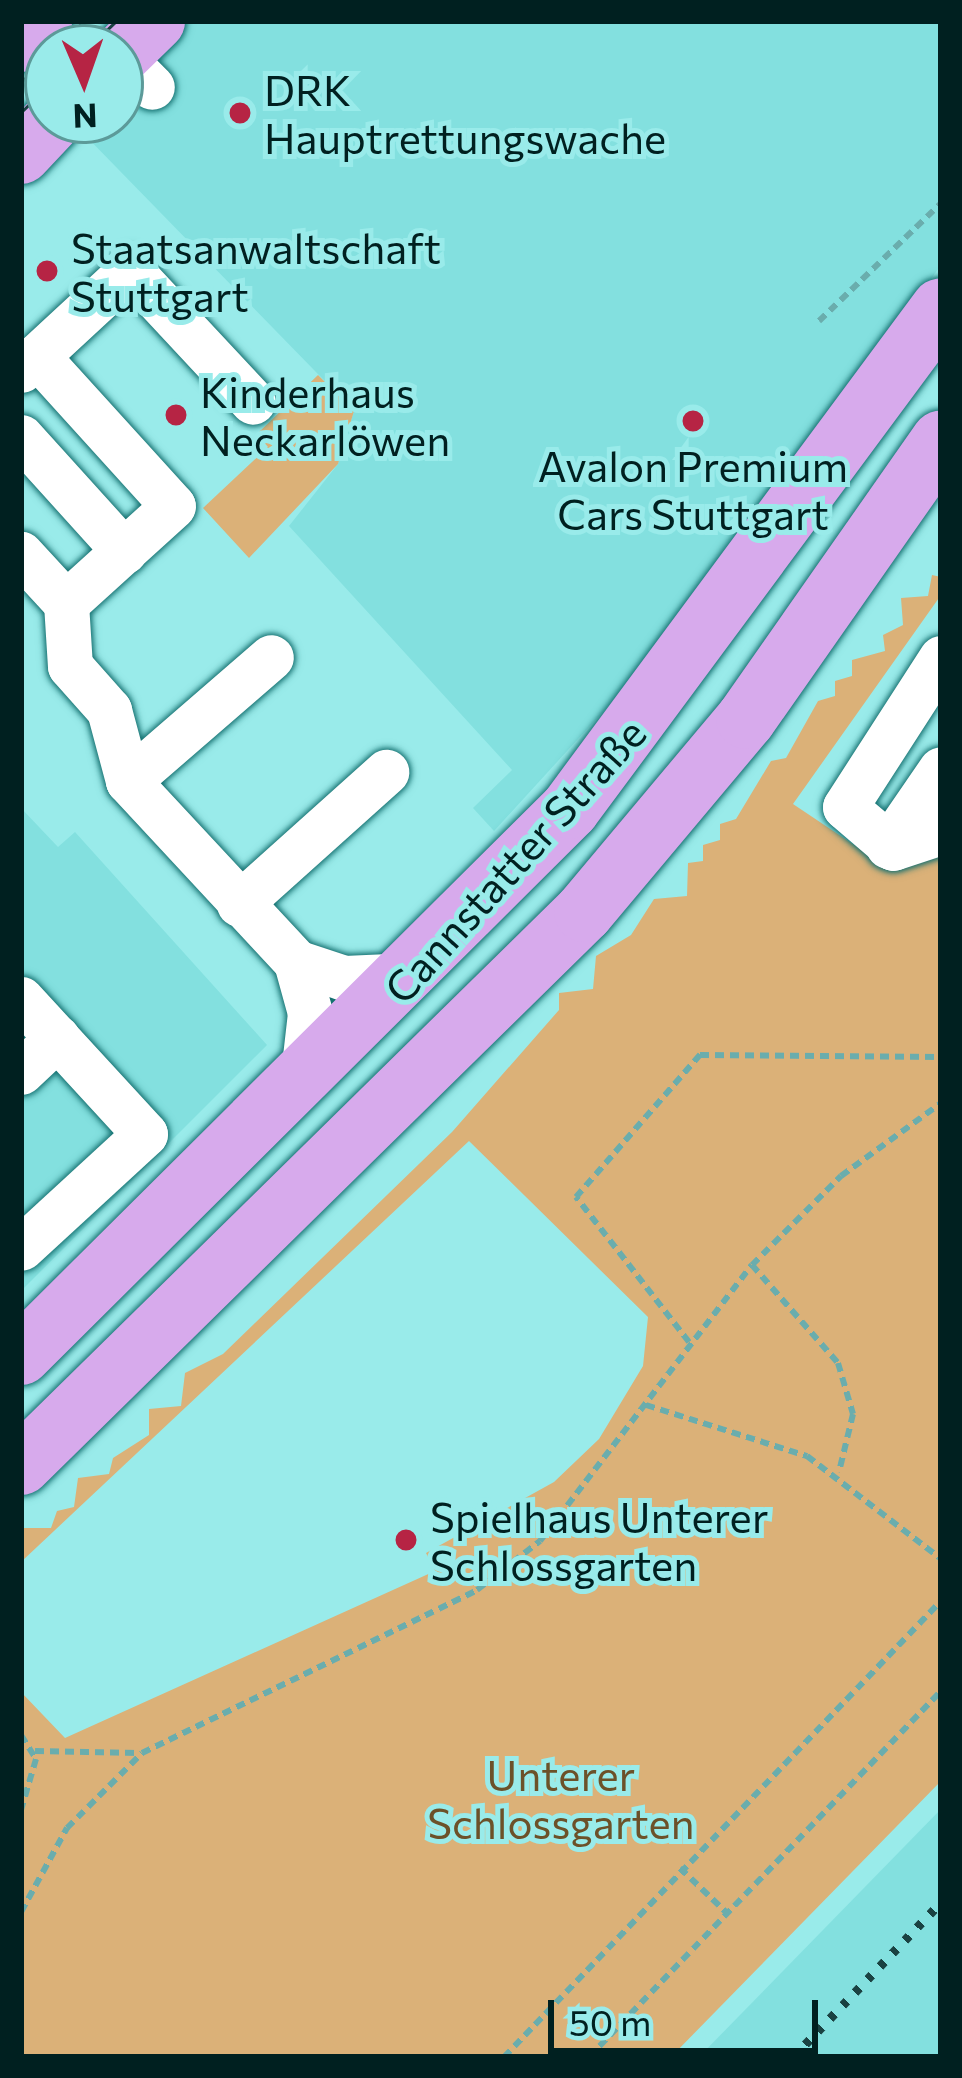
<!DOCTYPE html>
<html>
<head>
<meta charset="utf-8">
<style>
  body { margin:0 }
  #map { position:relative; width:962px; height:2078px; overflow:hidden; background:#99ebea; font-family:Commissioner,sans-serif }
  div>[style] { position:absolute }
  .built>* { inset:0; background:#83e0df }
  .green>* { inset:0; background:#dbb178 }
  .path>* { height:6px; margin-top:-3px; transform-origin:0; background:repeating-linear-gradient(90deg,#6aadad 0 9px,transparent 0 15px) }
  .roads { filter:drop-shadow(0 0 3px #136f6f) drop-shadow(0 0 3px #136f6f) }
  .minor>* { height:45px; margin:-22.5px; padding:0 22.5px; transform-origin:22.5px; border-radius:22.5px; background:#fff }
  .major>* { height:60px; margin:-30px; padding:0 30px; transform-origin:30px; border-radius:30px; background:#d7aaec }
  .tram>* { height:3px; margin:-1.5px; padding:0 1.5px; transform-origin:1.5px; border-radius:1.5px; background:#1a4242 }
  .rail>* { height:9px; margin-top:-4.5px; transform-origin:0; background:repeating-linear-gradient(90deg,#1a4242 0 6px,transparent 0 18px) }
  .dots>* { width:33px; height:33px; translate:-50% -50%; box-sizing:border-box; border:6px solid #99ebea; border-radius:50% }
  span { translate:-50% -50%; white-space:nowrap; text-align:center; line-height:1.15; -webkit-text-stroke:10px #99ebea; paint-order:stroke }
  .poi-label { font-size:42px; color:#002020 }
  .left { translate:0 -50%; text-align:left }
  .street-label { font-size:42px; color:#002020 }
  .park-label { font-size:42px; color:#6c5129 }
  .frame { position:absolute; inset:0; border:24px solid #002020; pointer-events:none }
  .north { position:absolute; left:24px; top:24px; width:120px; height:120px; box-sizing:border-box; background:#99ebea; border:3px solid #5c9a99; border-radius:50%; rotate:178deg; font-size:33px; font-weight:700; line-height:48px; text-align:center; color:#002020 }
  .north::after { content:''; display:block; margin:auto; width:42px; height:54px; background:#b62444; clip-path:polygon(50% 0,100% 100%,50% 72%,0 100%) }
  .scale { position:absolute; left:548px; top:2000px; width:270px; height:54px; box-sizing:border-box; border:6px solid #002020; border-top:0; padding-left:15px; font-size:36px; line-height:42px; white-space:nowrap; color:#002020; -webkit-text-stroke:9px #99ebea; paint-order:stroke }
</style>
</head>
<body>
<div id="map">
  <div class="built">
    <div style="clip-path:polygon(189px 21px,941px 21px,941px 265px,684px 623px,494px 831px,473px 808px,512px 770px,289px 526px,338px 464px,354px 411px,78px 128px,120px 120px,120px 88px)"></div>
    <div style="clip-path:polygon(21px 808px,58px 847px,75px 832px,267px 1045px,21px 1291px)"></div>
    <div style="clip-path:polygon(941px 1809px,941px 2057px,699px 2057px)"></div>
  </div>
  <div class="green">
    <div style="clip-path:polygon(318px 375px,354px 411px,338px 464px,249px 558px,203px 508px,268px 447px,257px 434px)"></div>
    <div style="clip-path:polygon(932px 575px,941px 577px,941px 595px,793px 804px,887px 867px,941px 855px,941px 1781px,671px 2057px,21px 2057px,21px 1692px,65px 1738px,435px 1571px,426px 1553px,554px 1482px,599px 1439px,643px 1366px,648px 1317px,469px 1141px,21px 1562px,21px 1528px,51px 1528px,57px 1511px,74px 1507px,78px 1478px,109px 1474px,113px 1458px,149px 1435px,149px 1409px,181px 1406px,185px 1373px,223px 1354px,452px 1132px,559px 1010px,559px 993px,593px 989px,596px 956px,631px 935px,654px 899px,687px 896px,688px 863px,703px 861px,703px 845px,720px 840px,720px 824px,736px 819px,771px 761px,786px 758px,818px 701px,835px 696px,835px 681px,852px 676px,852px 660px,885px 651px,883px 635px,903px 625px,901px 598px,928px 596px)"></div>
  </div>
  <div class="path">
    <div style="left:819px;top:321px;width:170px;rotate:-44deg"></div>
    <div style="left:752px;top:1265px;width:130px;rotate:48.7deg"></div>
    <div style="left:838px;top:1363px;width:53px;rotate:73.6deg"></div>
    <div style="left:853px;top:1414px;width:60px;rotate:103.6deg"></div>
    <div style="left:689px;top:1342px;width:184px;rotate:-127.9deg"></div>
    <div style="left:576px;top:1197px;width:189px;rotate:-48.9deg"></div>
    <div style="left:700px;top:1055px;width:241px;rotate:0.5deg"></div>
    <div style="left:646px;top:1405px;width:169px;rotate:17.6deg"></div>
    <div style="left:807px;top:1456px;width:169px;rotate:37.5deg"></div>
    <div style="left:21px;top:1735px;width:28px;rotate:58deg"></div>
    <div style="left:36px;top:1759px;width:53px;rotate:106.4deg"></div>
    <div style="left:35px;top:1751px;width:104px;rotate:1.1deg"></div>
    <div style="left:680px;top:1868px;width:65px;rotate:43.8deg"></div>
    <div style="left:21px;top:1912px;width:96px;rotate:-61.3deg"></div>
    <div style="left:67px;top:1828px;width:106px;rotate:-45deg"></div>
    <div style="left:142px;top:1753px;width:373px;rotate:-25.9deg"></div>
    <div style="left:477px;top:1590px;width:80px;rotate:-37.9deg"></div>
    <div style="left:540px;top:1541px;width:348px;rotate:-52.5deg"></div>
    <div style="left:752px;top:1265px;width:126px;rotate:-45deg"></div>
    <div style="left:841px;top:1176px;width:124px;rotate:-36.1deg"></div>
    <div style="left:504px;top:2057px;width:632px;rotate:-46.22deg"></div>
    <div style="left:589px;top:2057px;width:508px;rotate:-46.12deg"></div>
  </div>
  <div class="roads">
    <div class="minor">
      <div style="left:120px;top:55px;width:45px;rotate:45deg"></div>
      <div style="left:37px;top:356px;width:127px;rotate:-42.8deg"></div>
      <div style="left:130px;top:270px;width:180px;rotate:47deg"></div>
      <div style="left:21px;top:370px;width:21px;rotate:-41deg"></div>
      <div style="left:37px;top:356px;width:202px;rotate:47.8deg"></div>
      <div style="left:173px;top:506px;width:144px;rotate:137.8deg"></div>
      <div style="left:66px;top:603px;width:67px;rotate:-132.6deg"></div>
      <div style="left:21px;top:437px;width:154px;rotate:47.9deg"></div>
      <div style="left:66px;top:603px;width:63px;rotate:86.4deg"></div>
      <div style="left:70px;top:666px;width:59px;rotate:48.4deg"></div>
      <div style="left:109px;top:710px;width:73px;rotate:75deg"></div>
      <div style="left:128px;top:781px;width:247px;rotate:47.1deg"></div>
      <div style="left:296px;top:962px;width:53px;rotate:74.6deg"></div>
      <div style="left:310px;top:1013px;width:70px;rotate:96.5deg"></div>
      <div style="left:941px;top:658px;width:177px;rotate:122.8deg"></div>
      <div style="left:845px;top:807px;width:63px;rotate:40.5deg"></div>
      <div style="left:893px;top:848px;width:51px;rotate:-18.4deg"></div>
      <div style="left:128px;top:781px;width:189px;rotate:-40.9deg"></div>
      <div style="left:888px;top:846px;width:93px;rotate:-55.5deg"></div>
      <div style="left:239px;top:904px;width:198px;rotate:-41.9deg"></div>
      <div style="left:296px;top:962px;width:51px;rotate:18.4deg"></div>
      <div style="left:344px;top:978px;width:68px;rotate:-2.5deg"></div>
      <div style="left:21px;top:999px;width:183px;rotate:47.4deg"></div>
      <div style="left:145px;top:1134px;width:168px;rotate:137.4deg"></div>
      <div style="left:21px;top:1072px;width:50px;rotate:-43.4deg"></div>
    </div>
    <div class="major">
      <div style="left:21px;top:42px;width:30px;rotate:-45deg"></div>
      <div style="left:120px;top:55px;width:49px;rotate:-44.2deg"></div>
      <div style="left:21px;top:154px;width:47px;rotate:-46.7deg"></div>
      <div style="left:21px;top:1355px;width:774px;rotate:-44.84deg"></div>
      <div style="left:570px;top:809px;width:623px;rotate:-53.48deg"></div>
      <div style="left:21px;top:1465px;width:789px;rotate:-44.49deg"></div>
      <div style="left:584px;top:912px;width:252px;rotate:-50deg"></div>
      <div style="left:746px;top:719px;width:340px;rotate:-55deg"></div>
    </div>
  </div>
  <div class="tram">
    <div style="left:56px;top:48px;width:39px;rotate:-44deg"></div>
    <div style="left:88px;top:48px;width:39px;rotate:-44deg"></div>
    <div style="left:21px;top:82px;width:37px;rotate:-44deg"></div>
    <div style="left:21px;top:112px;width:37px;rotate:-44deg"></div>
  </div>
  <div class="rail">
    <div style="left:793px;top:2057px;width:214px;rotate:-46.3deg"></div>
  </div>
  <div class="dots">
    <div style="left:240px;top:113px;background:#b62444"></div>
    <div style="left:47px;top:271px;background:#b62444"></div>
    <div style="left:176px;top:415px;background:#b62444"></div>
    <div style="left:693px;top:421px;background:#b62444"></div>
    <div style="left:406px;top:1540px;background:#b62444"></div>
  </div>
  <div class="poi-label">
    <span class="left" style="left:264px;top:113px">DRK<br>Hauptrettungswache</span>
    <span class="left" style="left:71px;top:271px">Staatsanwaltschaft<br>Stuttgart</span>
    <span class="left" style="left:200px;top:415px">Kinderhaus<br>Neckarlöwen</span>
    <span style="left:693px;top:489px">Avalon Premium<br>Cars Stuttgart</span>
    <span class="left" style="left:430px;top:1540px">Spielhaus Unterer<br>Schlossgarten</span>
  </div>
  <div class="street-label">
    <span style="left:514px;top:860px;rotate:-48deg">Cannstatter Straße</span>
  </div>
  <div class="park-label">
    <span style="left:561px;top:1798px">Unterer<br>Schlossgarten</span>
  </div>
  <div class="frame"></div>
  <div class="north">N</div>
  <div class="scale">50 m</div>
</div>
</body>
</html>
